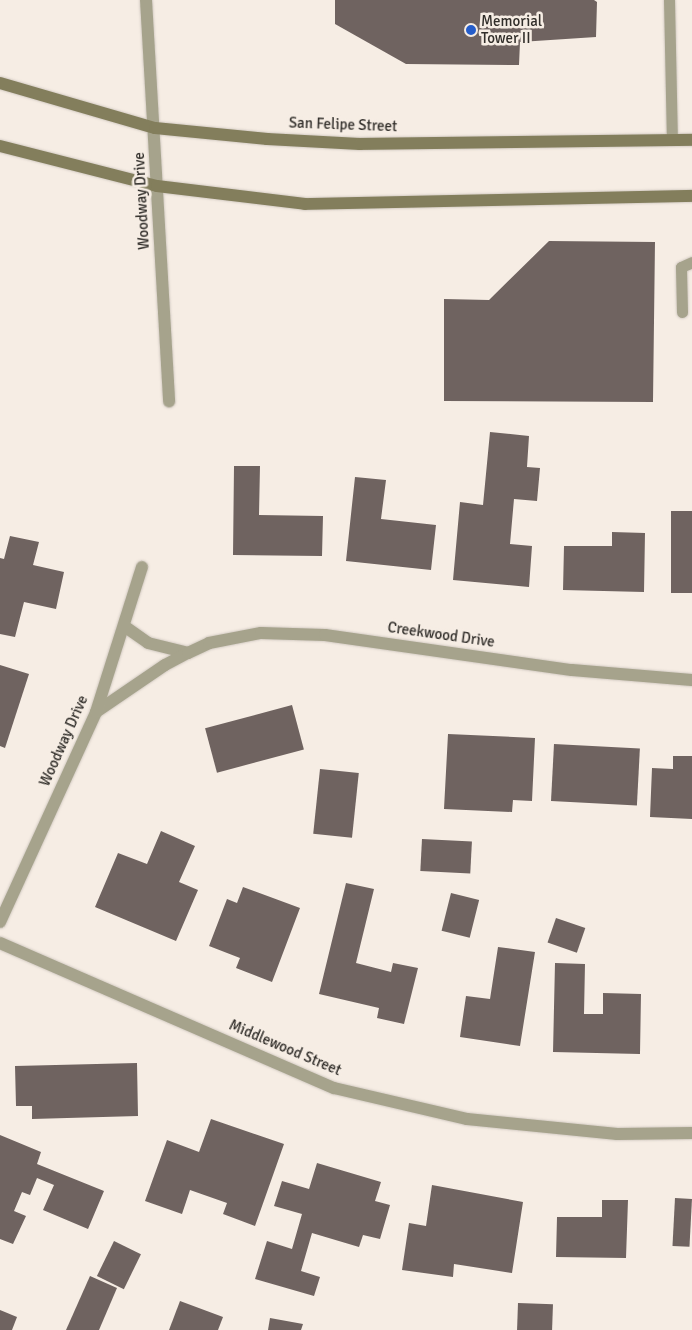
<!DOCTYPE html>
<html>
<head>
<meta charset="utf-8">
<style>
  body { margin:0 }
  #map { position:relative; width:692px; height:1330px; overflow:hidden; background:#f6ede4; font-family:Signika,sans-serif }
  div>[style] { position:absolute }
  .building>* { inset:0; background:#6f6360; transform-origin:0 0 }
  .roads { filter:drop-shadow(0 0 1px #d3cbc3) drop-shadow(0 0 1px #d3cbc3) }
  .lane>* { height:11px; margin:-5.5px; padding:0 5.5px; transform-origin:5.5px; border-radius:5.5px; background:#a6a38c }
  .street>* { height:12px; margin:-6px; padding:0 6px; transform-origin:6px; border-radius:6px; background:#a6a38c }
  .secondary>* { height:12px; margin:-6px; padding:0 6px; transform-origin:6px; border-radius:6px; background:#837e5c }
  .dots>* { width:14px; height:14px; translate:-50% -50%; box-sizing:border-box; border:2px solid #f6ede4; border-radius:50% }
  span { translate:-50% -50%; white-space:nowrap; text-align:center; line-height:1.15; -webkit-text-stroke:5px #f6ede4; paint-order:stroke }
  .poi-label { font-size:15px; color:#312e2a }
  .left { translate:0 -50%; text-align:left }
  .street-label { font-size:15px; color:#312e2a }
</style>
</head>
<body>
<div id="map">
  <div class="building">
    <div style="clip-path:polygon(335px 0,594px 0,597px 2px,596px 37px,520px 42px,519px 65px,406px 64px,335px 24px)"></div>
    <div style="clip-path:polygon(549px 241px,655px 242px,653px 402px,444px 401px,444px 299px,489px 300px)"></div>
    <div style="clip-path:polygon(490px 432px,529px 436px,527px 467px,540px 468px,537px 501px,514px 499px,510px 544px,532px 546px,529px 587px,453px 580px,460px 502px,483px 505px)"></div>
    <div style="clip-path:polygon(234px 466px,260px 466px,259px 515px,323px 516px,322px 556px,233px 555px)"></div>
    <div style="clip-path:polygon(355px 477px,386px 480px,381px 519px,436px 525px,431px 570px,346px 561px)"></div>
    <div style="left:671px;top:511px;width:21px;height:82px"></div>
    <div style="clip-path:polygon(612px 532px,645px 533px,644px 592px,563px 590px,564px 546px,612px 546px)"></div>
    <div style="clip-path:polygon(10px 536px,39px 542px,33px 565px,64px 572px,56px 609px,24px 602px,15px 637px,0 634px,0 558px,4px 559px)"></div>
    <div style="clip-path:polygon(0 665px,29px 674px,5px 748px,0 746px)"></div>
    <div style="left:292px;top:705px;width:46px;height:90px;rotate:75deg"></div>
    <div style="clip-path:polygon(448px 734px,535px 738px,532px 801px,513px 800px,512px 812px,444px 809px)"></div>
    <div style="left:554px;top:744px;width:86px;height:57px;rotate:3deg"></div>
    <div style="clip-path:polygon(673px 756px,692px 756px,692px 819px,650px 817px,652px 768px,673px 769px)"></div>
    <div style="left:320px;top:769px;width:39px;height:65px;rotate:6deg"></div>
    <div style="clip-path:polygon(161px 831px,195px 846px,179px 882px,198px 890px,176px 941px,95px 907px,118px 853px,147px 864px)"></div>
    <div style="left:422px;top:839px;width:50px;height:32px;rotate:3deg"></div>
    <div style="clip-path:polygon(346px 883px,374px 889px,356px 963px,391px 972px,393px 963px,418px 968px,404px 1024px,377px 1018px,379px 1008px,319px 994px)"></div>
    <div style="clip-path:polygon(243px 887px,300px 908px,272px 982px,236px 968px,240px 958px,209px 946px,227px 899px,237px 903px)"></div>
    <div style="left:451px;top:893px;width:29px;height:39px;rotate:14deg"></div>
    <div style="left:556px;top:918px;width:31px;height:26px;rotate:19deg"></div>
    <div style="clip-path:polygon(498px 947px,535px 952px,520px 1046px,460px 1037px,466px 996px,490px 999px)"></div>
    <div style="clip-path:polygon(555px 963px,585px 964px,584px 1014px,603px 1014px,603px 993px,641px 994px,640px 1054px,553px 1052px)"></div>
    <div style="clip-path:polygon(137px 1063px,138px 1116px,32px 1119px,32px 1106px,16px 1106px,15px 1066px)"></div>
    <div style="clip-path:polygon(211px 1119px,284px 1144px,255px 1226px,223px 1214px,227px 1203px,190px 1190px,182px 1214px,145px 1201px,167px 1140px,199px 1152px)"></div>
    <div style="clip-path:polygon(0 1135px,41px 1152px,37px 1164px,104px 1191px,88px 1229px,43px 1210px,54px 1185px,37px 1178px,30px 1195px,22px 1192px,14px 1211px,26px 1216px,13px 1244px,0 1239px)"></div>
    <div style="clip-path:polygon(317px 1163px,381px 1182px,375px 1201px,390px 1205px,380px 1239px,363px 1235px,359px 1247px,312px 1233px,301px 1271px,320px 1277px,314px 1296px,255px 1279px,267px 1241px,292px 1249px,302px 1214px,274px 1206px,282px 1181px,309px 1189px)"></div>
    <div style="clip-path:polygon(432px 1185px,523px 1202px,512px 1273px,454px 1264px,453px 1277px,402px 1270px,409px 1223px,426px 1226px)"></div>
    <div style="left:675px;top:1198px;width:17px;height:48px;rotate:3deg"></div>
    <div style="clip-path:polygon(602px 1200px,628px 1200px,626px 1258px,556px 1257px,557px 1217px,602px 1217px)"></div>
    <div style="left:114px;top:1241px;width:30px;height:39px;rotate:26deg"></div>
    <div style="clip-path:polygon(90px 1276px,117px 1288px,99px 1330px,66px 1330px)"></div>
    <div style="clip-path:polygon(180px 1301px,223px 1317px,218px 1330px,169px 1330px)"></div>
    <div style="left:518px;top:1303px;width:35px;height:27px;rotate:2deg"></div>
    <div style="clip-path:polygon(0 1310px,17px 1317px,12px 1330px,0 1330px)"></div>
    <div style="clip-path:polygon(270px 1318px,303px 1324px,301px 1330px,268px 1330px)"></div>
  </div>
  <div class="roads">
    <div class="lane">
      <div style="left:669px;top:0;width:140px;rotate:88.8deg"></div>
      <div style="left:682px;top:312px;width:45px;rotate:-91.3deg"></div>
      <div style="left:681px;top:267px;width:12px;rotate:-24deg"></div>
    </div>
    <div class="street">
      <div style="left:146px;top:0;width:402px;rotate:86.7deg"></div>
      <div style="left:124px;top:626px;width:29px;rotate:35deg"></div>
      <div style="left:148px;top:643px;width:41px;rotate:14deg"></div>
      <div style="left:96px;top:712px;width:83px;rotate:-34.3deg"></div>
      <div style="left:165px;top:665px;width:26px;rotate:-28deg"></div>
      <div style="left:188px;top:653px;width:23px;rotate:-25deg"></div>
      <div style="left:209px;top:643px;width:53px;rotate:-10.9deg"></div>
      <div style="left:261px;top:633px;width:64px;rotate:1.8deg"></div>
      <div style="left:325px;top:635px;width:249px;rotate:8.1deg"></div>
      <div style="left:572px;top:670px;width:120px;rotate:4.8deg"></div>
      <div style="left:0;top:922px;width:231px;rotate:-65.4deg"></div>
      <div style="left:96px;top:712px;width:152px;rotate:-72.4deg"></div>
      <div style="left:0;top:943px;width:364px;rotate:23.5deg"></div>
      <div style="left:334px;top:1088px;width:137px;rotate:13.1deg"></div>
      <div style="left:467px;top:1119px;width:151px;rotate:5.7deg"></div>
      <div style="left:617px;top:1134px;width:75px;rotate:-0.8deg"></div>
    </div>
    <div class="secondary">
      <div style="left:0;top:83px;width:161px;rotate:16.2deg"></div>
      <div style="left:155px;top:128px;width:113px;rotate:5.6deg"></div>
      <div style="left:267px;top:139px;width:93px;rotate:3.1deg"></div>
      <div style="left:360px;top:144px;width:332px;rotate:-0.7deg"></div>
      <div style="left:0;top:146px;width:162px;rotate:14.3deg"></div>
      <div style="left:157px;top:186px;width:149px;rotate:6.9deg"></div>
      <div style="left:305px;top:204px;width:387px;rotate:-1.2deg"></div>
    </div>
  </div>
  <div class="dots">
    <div style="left:471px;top:30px;background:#255dca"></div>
  </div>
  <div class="poi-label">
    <span class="left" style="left:481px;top:30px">Memorial<br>Tower II</span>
  </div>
  <div class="street-label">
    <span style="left:343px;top:125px;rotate:2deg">San Felipe Street</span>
    <span style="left:142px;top:201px;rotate:-93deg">Woodway Drive</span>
    <span style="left:441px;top:635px;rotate:8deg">Creekwood Drive</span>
    <span style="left:64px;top:741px;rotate:-66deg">Woodway Drive</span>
    <span style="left:285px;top:1048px;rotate:23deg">Middlewood Street</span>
  </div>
</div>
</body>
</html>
